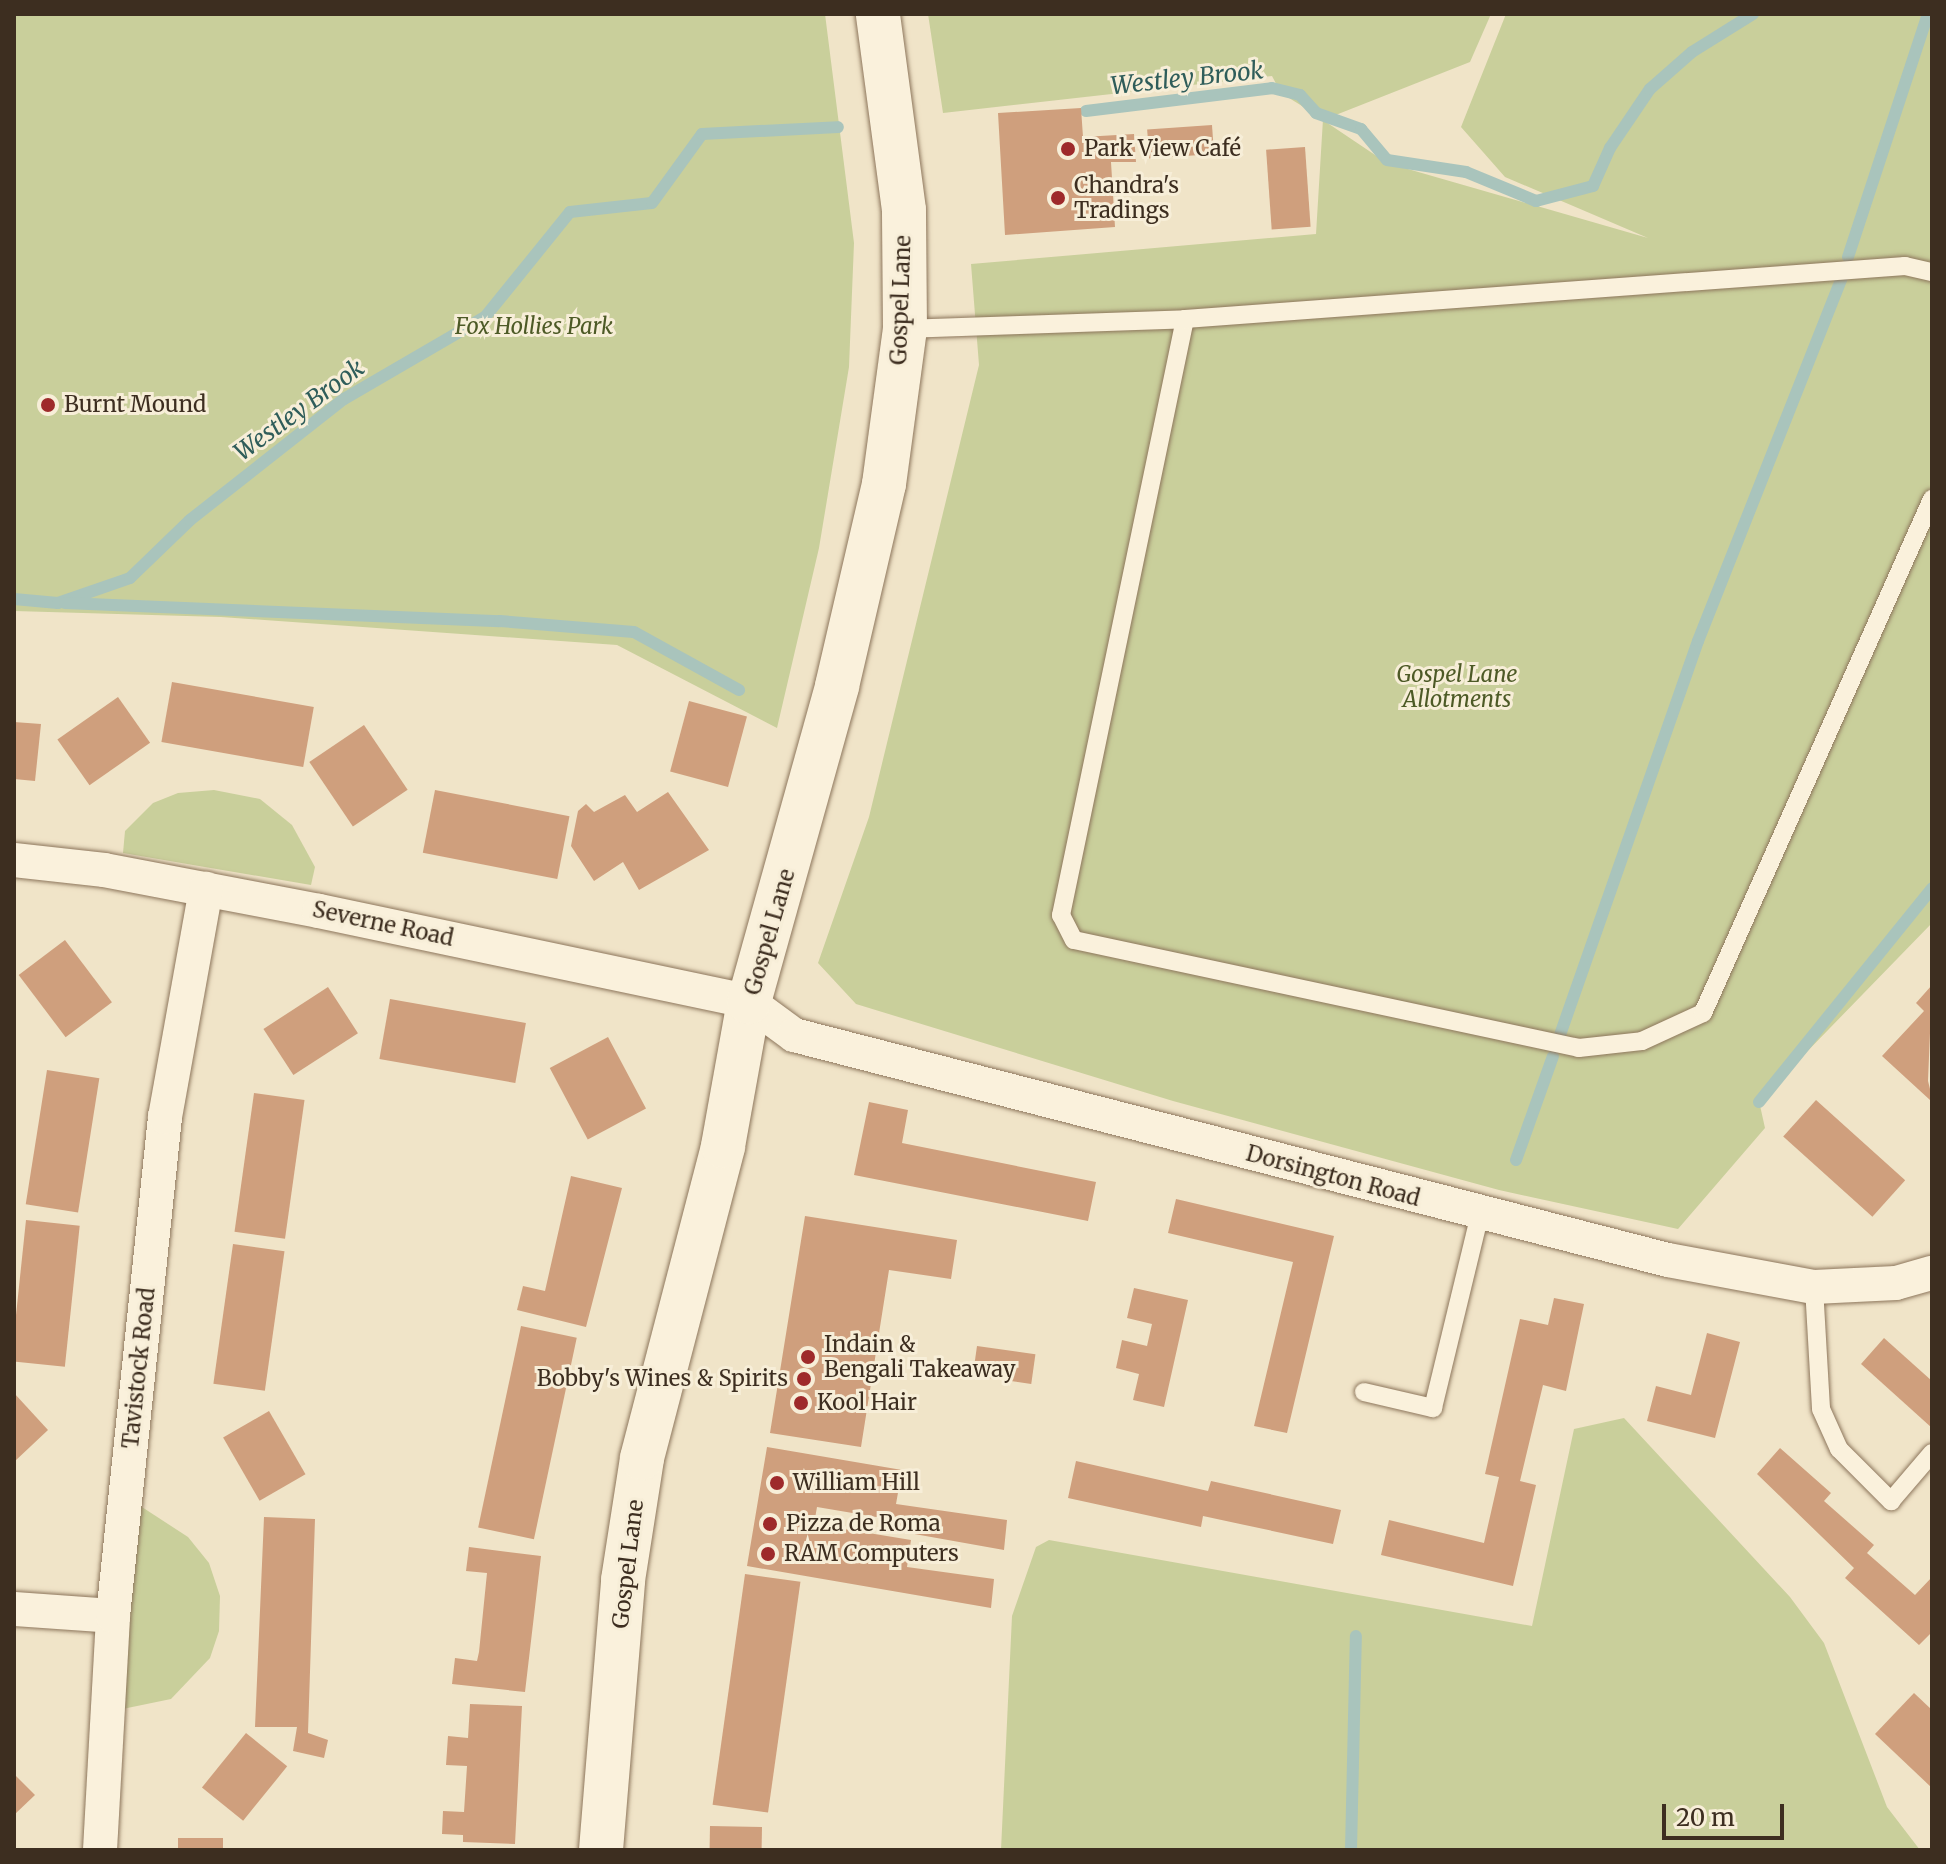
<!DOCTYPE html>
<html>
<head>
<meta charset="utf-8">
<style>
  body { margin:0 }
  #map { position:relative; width:1946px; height:1864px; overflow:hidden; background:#f0e4c8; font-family:Merriweather,serif }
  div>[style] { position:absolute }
  .green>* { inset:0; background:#c9cf9b }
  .stream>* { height:12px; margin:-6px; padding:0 6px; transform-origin:6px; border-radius:6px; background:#a9c4bc }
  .building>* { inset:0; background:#cf9f7d; transform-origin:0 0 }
  .roads { filter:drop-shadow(0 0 2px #8d765c) drop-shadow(0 0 2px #8d765c) }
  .lane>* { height:18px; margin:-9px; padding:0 9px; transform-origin:9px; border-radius:9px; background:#faf1dc }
  .street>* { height:34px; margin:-17px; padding:0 17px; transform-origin:17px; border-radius:17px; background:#faf1dc }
  .secondary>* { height:44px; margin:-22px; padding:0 22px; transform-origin:22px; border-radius:22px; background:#faf1dc }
  .dots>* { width:22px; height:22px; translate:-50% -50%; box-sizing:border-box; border:4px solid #f7eed8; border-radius:50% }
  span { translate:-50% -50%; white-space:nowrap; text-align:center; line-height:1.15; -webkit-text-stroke:6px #f7eed8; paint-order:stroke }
  .poi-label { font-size:22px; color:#3d2e20 }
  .left { translate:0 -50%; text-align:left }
  .right { translate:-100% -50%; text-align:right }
  .street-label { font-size:22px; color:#3d2e20 }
  .park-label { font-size:22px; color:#4d5a26; font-style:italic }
  .water-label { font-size:24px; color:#2f5d5a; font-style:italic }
  .frame { position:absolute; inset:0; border:16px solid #3d2e20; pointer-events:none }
  .scale { position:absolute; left:1662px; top:1804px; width:122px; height:36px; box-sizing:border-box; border:4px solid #3d2e20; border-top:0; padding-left:10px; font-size:24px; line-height:28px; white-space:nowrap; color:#3d2e20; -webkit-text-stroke:6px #f7eed8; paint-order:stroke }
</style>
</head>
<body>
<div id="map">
  <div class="green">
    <div style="clip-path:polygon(14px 14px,825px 14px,854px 243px,849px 367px,819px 548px,777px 728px,617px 645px,221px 617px,14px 611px)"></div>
    <div style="clip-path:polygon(928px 14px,1491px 14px,1470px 62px,1323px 120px,1387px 163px,1648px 238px,1505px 177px,1461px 127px,1506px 14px,1932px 14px,1932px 923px,1759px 1101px,1765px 1128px,1678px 1229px,1499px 1190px,1173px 1101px,856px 1004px,818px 963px,869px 817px,979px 365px,971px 264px,1316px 234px,1323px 119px,1281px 93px,1272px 76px,943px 113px)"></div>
    <div style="clip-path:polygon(214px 790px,260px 799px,292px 825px,315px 867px,311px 885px,123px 853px,125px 831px,153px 803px,178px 793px)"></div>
    <div style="clip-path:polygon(1624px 1418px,1790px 1597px,1824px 1643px,1887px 1807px,1920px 1850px,1001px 1850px,1012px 1616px,1036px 1547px,1049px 1540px,1532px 1626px,1574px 1429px)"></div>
    <div style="clip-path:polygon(125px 1496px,188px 1537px,209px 1563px,220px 1596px,219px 1631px,210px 1658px,171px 1699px,108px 1712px)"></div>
  </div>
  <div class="stream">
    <div style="left:1086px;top:111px;width:187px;rotate:-7deg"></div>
    <div style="left:1272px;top:88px;width:29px;rotate:14deg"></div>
    <div style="left:1300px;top:95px;width:24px;rotate:48deg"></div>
    <div style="left:1316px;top:113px;width:48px;rotate:19.6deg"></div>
    <div style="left:1361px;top:129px;width:40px;rotate:50deg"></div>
    <div style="left:1387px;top:160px;width:80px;rotate:8.6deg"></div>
    <div style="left:1466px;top:172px;width:76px;rotate:22.5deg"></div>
    <div style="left:1536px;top:201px;width:59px;rotate:-14.7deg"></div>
    <div style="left:1593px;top:186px;width:42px;rotate:-65.9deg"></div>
    <div style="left:1610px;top:148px;width:71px;rotate:-55.9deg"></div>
    <div style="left:1650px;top:89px;width:56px;rotate:-41.4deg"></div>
    <div style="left:1692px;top:52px;width:72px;rotate:-31.9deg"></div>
    <div style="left:1848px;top:257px;width:256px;rotate:-71.8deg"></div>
    <div style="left:14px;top:599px;width:44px;rotate:5.2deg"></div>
    <div style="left:58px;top:603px;width:76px;rotate:-19.1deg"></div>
    <div style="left:130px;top:578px;width:83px;rotate:-44deg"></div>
    <div style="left:190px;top:520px;width:196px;rotate:-38.2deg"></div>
    <div style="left:344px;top:399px;width:163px;rotate:-30.2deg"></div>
    <div style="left:485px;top:317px;width:135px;rotate:-51deg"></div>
    <div style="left:570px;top:212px;width:82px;rotate:-6.3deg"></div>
    <div style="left:652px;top:203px;width:85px;rotate:-54.1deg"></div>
    <div style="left:702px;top:134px;width:136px;rotate:-2.9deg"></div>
    <div style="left:65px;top:603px;width:435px;rotate:2.4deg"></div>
    <div style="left:500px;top:621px;width:134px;rotate:4.7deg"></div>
    <div style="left:634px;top:632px;width:120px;rotate:28.9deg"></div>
    <div style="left:1560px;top:1035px;width:417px;rotate:-70.7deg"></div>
    <div style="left:1698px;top:641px;width:394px;rotate:-68.4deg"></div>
    <div style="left:1759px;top:1102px;width:275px;rotate:-51deg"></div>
    <div style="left:1516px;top:1160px;width:110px;rotate:-70.4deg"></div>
    <div style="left:1351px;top:1850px;width:214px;rotate:-88.7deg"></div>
  </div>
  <div class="building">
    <div style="clip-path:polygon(1081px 108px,1083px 137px,1134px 134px,1136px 162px,1111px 162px,1115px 227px,1005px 235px,998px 113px)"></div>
    <div style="left:1212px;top:125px;width:29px;height:65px;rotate:86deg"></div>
    <div style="left:1305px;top:147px;width:80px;height:39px;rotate:86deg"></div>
    <div style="left:172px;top:682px;width:144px;height:61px;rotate:10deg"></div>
    <div style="left:118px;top:697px;width:56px;height:74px;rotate:55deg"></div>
    <div style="left:689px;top:701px;width:60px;height:73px;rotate:15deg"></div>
    <div style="clip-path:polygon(14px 722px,41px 724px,35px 781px,14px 779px)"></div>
    <div style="left:364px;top:725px;width:78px;height:66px;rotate:56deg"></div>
    <div style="left:435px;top:790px;width:137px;height:64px;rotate:11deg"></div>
    <div style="clip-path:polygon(668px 792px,709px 850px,639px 890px,623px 862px,594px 881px,571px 846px,578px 811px,586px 804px,594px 812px,625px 795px,637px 812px)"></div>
    <div style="left:65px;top:940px;width:78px;height:58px;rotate:53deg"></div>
    <div style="clip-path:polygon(1932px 985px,1928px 1081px,1932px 1097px,1930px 1100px,1882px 1056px,1924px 1011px,1916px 1003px)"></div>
    <div style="left:328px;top:987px;width:55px;height:77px;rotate:57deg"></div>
    <div style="left:390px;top:999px;width:138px;height:61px;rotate:10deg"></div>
    <div style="left:608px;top:1037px;width:81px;height:66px;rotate:62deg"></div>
    <div style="left:47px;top:1070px;width:53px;height:136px;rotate:9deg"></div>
    <div style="left:254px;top:1093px;width:51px;height:140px;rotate:8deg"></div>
    <div style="left:1816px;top:1100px;width:120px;height:49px;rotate:42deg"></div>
    <div style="clip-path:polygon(869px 1102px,908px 1110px,902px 1143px,1096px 1182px,1088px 1221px,854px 1175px)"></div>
    <div style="clip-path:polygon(571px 1176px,622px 1188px,586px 1327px,517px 1310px,523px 1286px,545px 1291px)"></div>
    <div style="clip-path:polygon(1176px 1199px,1334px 1236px,1287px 1433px,1254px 1426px,1293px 1262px,1168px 1233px)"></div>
    <div style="clip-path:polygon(805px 1216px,957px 1240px,951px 1279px,889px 1270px,861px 1447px,770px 1433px)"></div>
    <div style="left:26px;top:1220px;width:54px;height:142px;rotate:6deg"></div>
    <div style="left:233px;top:1244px;width:52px;height:141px;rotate:8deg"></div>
    <div style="clip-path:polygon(1134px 1288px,1188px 1300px,1164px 1407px,1133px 1400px,1139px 1374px,1116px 1368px,1122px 1340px,1147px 1346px,1152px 1324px,1127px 1318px)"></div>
    <div style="clip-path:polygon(1554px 1298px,1584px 1304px,1566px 1391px,1543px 1385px,1520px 1481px,1536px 1485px,1513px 1586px,1381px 1555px,1389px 1520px,1484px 1543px,1499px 1477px,1485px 1474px,1520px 1319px,1548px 1325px)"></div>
    <div style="left:521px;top:1326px;width:57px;height:206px;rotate:12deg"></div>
    <div style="clip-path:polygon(1707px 1333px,1740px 1342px,1715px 1438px,1647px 1421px,1656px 1386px,1691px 1395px)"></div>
    <div style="clip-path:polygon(1884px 1338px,1932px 1381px,1932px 1428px,1861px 1364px)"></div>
    <div style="left:977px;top:1346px;width:59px;height:30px;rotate:8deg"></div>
    <div style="clip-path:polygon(14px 1393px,48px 1430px,14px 1462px)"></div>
    <div style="left:269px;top:1411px;width:73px;height:53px;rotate:60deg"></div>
    <div style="clip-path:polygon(767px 1447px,902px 1470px,896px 1504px,1007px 1520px,1004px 1550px,892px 1530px,894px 1520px,817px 1507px,814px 1524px,911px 1540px,907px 1567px,994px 1579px,991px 1608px,747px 1566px)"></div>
    <div style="clip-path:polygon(1780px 1448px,1831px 1493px,1824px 1501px,1874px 1545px,1867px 1553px,1915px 1595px,1932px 1577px,1932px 1632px,1919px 1645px,1845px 1578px,1854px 1568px,1757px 1474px)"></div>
    <div style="clip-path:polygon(1076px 1461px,1208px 1491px,1211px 1481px,1341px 1510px,1333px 1544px,1203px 1516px,1201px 1527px,1068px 1498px)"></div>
    <div style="clip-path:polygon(264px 1517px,315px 1519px,308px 1733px,328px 1740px,324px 1758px,293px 1751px,297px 1727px,255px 1727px)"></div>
    <div style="clip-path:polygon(469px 1547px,541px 1556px,525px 1692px,452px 1684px,455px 1658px,477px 1661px,479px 1652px,487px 1573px,466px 1571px)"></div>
    <div style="left:745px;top:1574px;width:56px;height:233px;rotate:8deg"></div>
    <div style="clip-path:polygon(1914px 1693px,1932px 1710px,1932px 1788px,1875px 1734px)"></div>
    <div style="clip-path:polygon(470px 1704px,522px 1706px,515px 1844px,463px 1842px,463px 1835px,442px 1834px,443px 1811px,464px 1812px,467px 1766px,446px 1765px,448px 1736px,468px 1738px)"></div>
    <div style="left:246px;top:1733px;width:53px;height:70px;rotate:39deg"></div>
    <div style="clip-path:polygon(14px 1774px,35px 1795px,14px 1815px)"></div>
    <div style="left:710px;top:1826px;width:52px;height:24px;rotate:1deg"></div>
    <div style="left:178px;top:1838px;width:45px;height:12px"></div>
  </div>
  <div class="roads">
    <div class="lane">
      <div style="left:1185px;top:319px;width:609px;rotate:101.75deg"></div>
      <div style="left:1061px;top:915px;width:28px;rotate:63deg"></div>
      <div style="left:1074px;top:940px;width:516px;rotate:12.07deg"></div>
      <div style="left:1579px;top:1048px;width:63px;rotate:-6.3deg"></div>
      <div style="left:1642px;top:1041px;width:67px;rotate:-24.7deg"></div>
      <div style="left:1703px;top:1013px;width:563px;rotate:-65.99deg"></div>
      <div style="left:905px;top:329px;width:280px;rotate:-2deg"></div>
      <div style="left:1185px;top:319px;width:722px;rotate:-4.21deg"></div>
      <div style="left:1905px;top:266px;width:28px;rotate:13deg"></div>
      <div style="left:1814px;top:1287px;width:122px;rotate:86.7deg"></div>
      <div style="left:1821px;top:1409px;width:44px;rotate:65.8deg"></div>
      <div style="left:1839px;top:1449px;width:74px;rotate:45deg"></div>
      <div style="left:1891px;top:1501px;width:63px;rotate:-49.5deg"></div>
      <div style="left:1364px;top:1392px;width:71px;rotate:13.1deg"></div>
      <div style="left:1433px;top:1408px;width:200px;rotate:-76.4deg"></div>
    </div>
    <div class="street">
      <div style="left:14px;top:860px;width:91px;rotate:6.3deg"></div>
      <div style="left:104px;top:870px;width:219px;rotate:10.8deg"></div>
      <div style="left:319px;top:911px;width:440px;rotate:11.9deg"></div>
      <div style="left:749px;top:1002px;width:56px;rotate:36.3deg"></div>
      <div style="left:794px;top:1035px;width:902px;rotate:14.44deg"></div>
      <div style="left:1668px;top:1260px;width:148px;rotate:10.5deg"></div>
      <div style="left:1814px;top:1287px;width:82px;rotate:-2.8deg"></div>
      <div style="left:1896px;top:1283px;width:37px;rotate:-16deg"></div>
      <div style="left:14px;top:1609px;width:99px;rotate:4deg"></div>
      <div style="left:100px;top:1850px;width:234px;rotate:-86.8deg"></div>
      <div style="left:113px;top:1616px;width:502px;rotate:-84.05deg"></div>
      <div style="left:165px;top:1117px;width:232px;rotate:-79.8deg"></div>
    </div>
    <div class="secondary">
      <div style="left:601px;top:1850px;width:271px;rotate:-85.3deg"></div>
      <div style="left:623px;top:1580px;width:123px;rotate:-81.1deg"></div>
      <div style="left:642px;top:1458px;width:322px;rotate:-75.4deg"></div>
      <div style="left:723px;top:1146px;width:146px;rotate:-79.8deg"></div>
      <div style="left:749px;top:1002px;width:328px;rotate:-74.4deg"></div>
      <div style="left:837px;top:686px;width:207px;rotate:-76.9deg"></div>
      <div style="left:884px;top:484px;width:156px;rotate:-82.3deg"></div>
      <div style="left:905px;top:329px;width:119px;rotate:-90.5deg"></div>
      <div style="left:904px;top:210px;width:198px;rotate:-97.6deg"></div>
    </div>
  </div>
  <div class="dots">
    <div style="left:1068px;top:149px;background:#9e2a2b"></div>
    <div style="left:1058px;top:198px;background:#9e2a2b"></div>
    <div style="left:48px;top:405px;background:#9e2a2b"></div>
    <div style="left:808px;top:1357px;background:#9e2a2b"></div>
    <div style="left:804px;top:1379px;background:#9e2a2b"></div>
    <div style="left:801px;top:1403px;background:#9e2a2b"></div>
    <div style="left:777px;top:1483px;background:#9e2a2b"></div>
    <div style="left:770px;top:1524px;background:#9e2a2b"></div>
    <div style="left:768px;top:1554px;background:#9e2a2b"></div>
  </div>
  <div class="poi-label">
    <span class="left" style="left:1084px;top:149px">Park View Café</span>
    <span class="left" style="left:1074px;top:198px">Chandra's<br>Tradings</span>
    <span class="left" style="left:64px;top:405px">Burnt Mound</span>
    <span class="left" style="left:824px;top:1357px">Indain &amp;<br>Bengali Takeaway</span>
    <span class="right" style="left:788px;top:1379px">Bobby's Wines &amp; Spirits</span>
    <span class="left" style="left:817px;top:1403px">Kool Hair</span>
    <span class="left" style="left:793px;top:1483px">William Hill</span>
    <span class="left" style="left:786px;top:1524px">Pizza de Roma</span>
    <span class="left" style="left:784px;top:1554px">RAM Computers</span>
  </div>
  <div class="street-label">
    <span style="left:901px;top:300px;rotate:-88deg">Gospel Lane</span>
    <span style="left:383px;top:924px;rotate:12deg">Severne Road</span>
    <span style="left:770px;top:932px;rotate:-74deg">Gospel Lane</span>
    <span style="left:1333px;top:1176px;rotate:15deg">Dorsington Road</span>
    <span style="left:139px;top:1368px;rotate:-84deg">Tavistock Road</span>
    <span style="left:628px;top:1564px;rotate:-83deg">Gospel Lane</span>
  </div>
  <div class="park-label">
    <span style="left:534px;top:327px">Fox Hollies Park</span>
    <span style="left:1457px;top:687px">Gospel Lane<br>Allotments</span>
  </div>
  <div class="water-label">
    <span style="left:1187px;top:78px;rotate:-6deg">Westley Brook</span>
    <span style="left:299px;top:410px;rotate:-36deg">Westley Brook</span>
  </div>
  <div class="frame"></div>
  <div class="scale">20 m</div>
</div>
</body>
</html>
